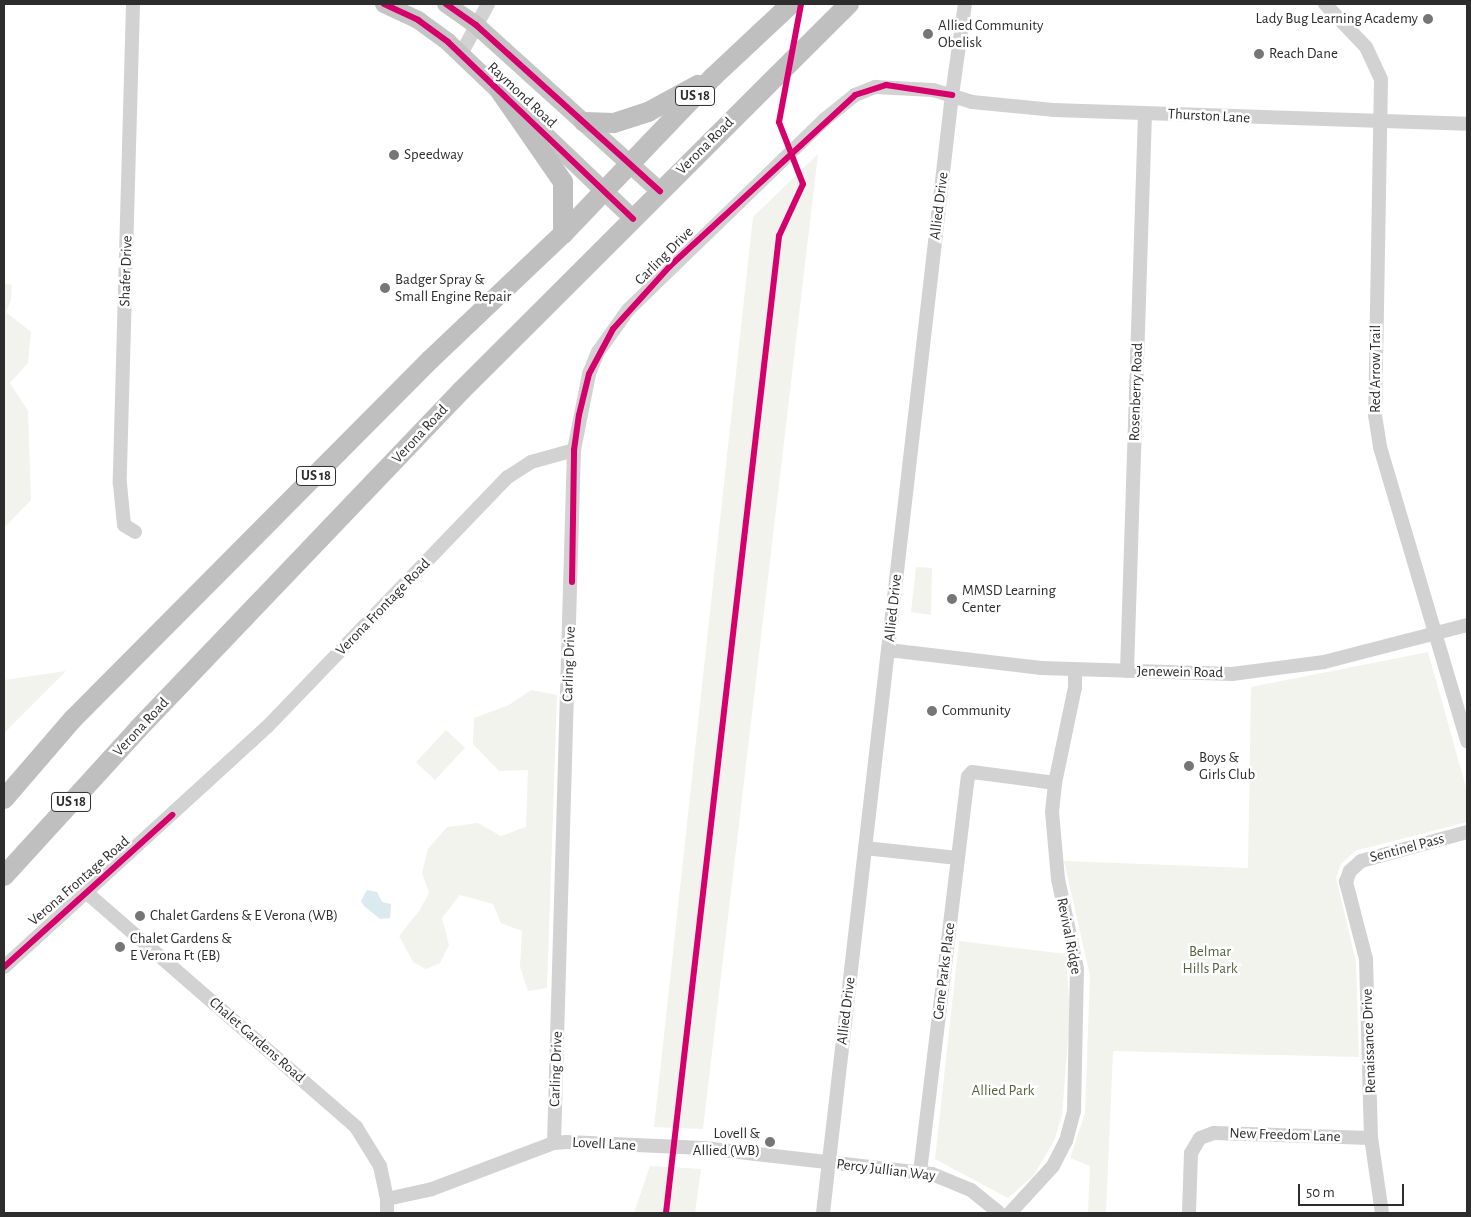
<!DOCTYPE html>
<html>
<head>
<meta charset="utf-8">
<style>
  body { margin:0 }
  #map { position:relative; width:1471px; height:1217px; overflow:hidden; background:#fff; font-family:"Alegreya Sans",sans-serif }
  div>[style] { position:absolute }
  .green>* { inset:0; background:#f1f3ec; transform-origin:0 0 }
  .water>* { inset:0; background:#dbeaee }
  .minor>* { height:14px; margin:-7px; padding:0 7px; transform-origin:7px; border-radius:7px; background:#d2d2d2 }
  .major>* { height:18px; margin:-9px; padding:0 9px; transform-origin:9px; border-radius:9px; background:#c5c5c5 }
  .highway>* { height:20px; margin:-10px; padding:0 10px; transform-origin:10px; border-radius:10px; background:#bfbfbf }
  .cycleway>* { height:6px; margin:-3px; padding:0 3px; transform-origin:3px; border-radius:3px; background:#d6006c }
  .dots>* { width:14px; height:14px; translate:-50% -50%; box-sizing:border-box; border:2px solid #fff; border-radius:50% }
  span { translate:-50% -50%; white-space:nowrap; text-align:center; line-height:1.15; -webkit-text-stroke:5px #fff; paint-order:stroke }
  .shield-label span { padding:1px 4px; background:#fff; border:1px solid; border-radius:4px; -webkit-text-stroke-width:0 }
  .shield-label { font-size:14px; color:#2d2d2d; font-weight:700 }
  .poi-label { font-size:15px; color:#2d2d2d }
  .right { translate:-100% -50%; text-align:right }
  .left { translate:0 -50%; text-align:left }
  .street-label { font-size:15px; color:#2d2d2d }
  .park-label { font-size:15px; color:#576440 }
  .frame { position:absolute; inset:0; border:5px solid #2d2d2d; pointer-events:none }
  .scale { position:absolute; left:1298px; top:1184px; width:106px; height:22px; box-sizing:border-box; border:2px solid #2d2d2d; border-top:0; padding-left:6px; font-size:15px; line-height:18px; white-space:nowrap; color:#2d2d2d; -webkit-text-stroke:4px #fff; paint-order:stroke }
</style>
</head>
<body>
<div id="map">
  <div class="green">
    <div style="clip-path:polygon(818px 154px,703px 1129px,654px 1127px,753px 217px)"></div>
    <div style="clip-path:polygon(4px 283px,12px 285px,11px 300px,6px 312px,31px 332px,28px 363px,10px 383px,28px 411px,31px 500px,4px 528px)"></div>
    <div style="clip-path:polygon(916px 567px,932px 568px,931px 615px,911px 612px)"></div>
    <div style="clip-path:polygon(1428px 652px,1467px 791px,1467px 822px,1355px 851px,1341px 864px,1336px 877px,1356px 962px,1359px 1057px,1113px 1051px,1106px 1213px,1088px 1213px,1090px 1166px,1070px 1158px,1085px 1113px,1090px 976px,1064px 861px,1248px 868px,1251px 687px)"></div>
    <div style="clip-path:polygon(66px 671px,11px 726px,4px 734px,4px 680px)"></div>
    <div style="clip-path:polygon(531px 690px,557px 695px,547px 988px,528px 991px,520px 967px,522px 931px,501px 923px,493px 904px,460px 895px,442px 918px,449px 945px,440px 963px,426px 969px,413px 962px,399px 936px,419px 911px,429px 893px,422px 873px,428px 849px,447px 827px,478px 823px,501px 836px,526px 827px,528px 770px,499px 771px,473px 744px,474px 718px,509px 705px)"></div>
    <div style="left:446px;top:730px;width:26px;height:44px;rotate:43deg"></div>
    <div style="clip-path:polygon(959px 941px,1066px 954px,1070px 1017px,1062px 1115px,1055px 1139px,1034px 1175px,1008px 1198px,935px 1159px)"></div>
    <div style="clip-path:polygon(650px 1166px,701px 1169px,695px 1213px,634px 1213px)"></div>
  </div>
  <div class="water">
    <div style="clip-path:polygon(367px 890px,377px 892px,382px 902px,391px 904px,390px 918px,380px 919px,364px 906px,361px 901px)"></div>
  </div>
  <div class="minor">
    <div style="left:133px;top:4px;width:480px;rotate:91.6deg"></div>
    <div style="left:120px;top:484px;width:41px;rotate:84.4deg"></div>
    <div style="left:124px;top:525px;width:13px;rotate:32deg"></div>
    <div style="left:1325px;top:4px;width:59px;rotate:46.4deg"></div>
    <div style="left:1366px;top:47px;width:35px;rotate:65deg"></div>
    <div style="left:1381px;top:79px;width:336px;rotate:91deg"></div>
    <div style="left:1375px;top:415px;width:32px;rotate:81deg"></div>
    <div style="left:1380px;top:447px;width:307px;rotate:73.5deg"></div>
    <div style="left:461px;top:54px;width:57px;rotate:-61.6deg"></div>
    <div style="left:888px;top:650px;width:154px;rotate:6.7deg"></div>
    <div style="left:1041px;top:668px;width:191px;rotate:1.8deg"></div>
    <div style="left:1232px;top:674px;width:93px;rotate:-7.4deg"></div>
    <div style="left:1324px;top:662px;width:148px;rotate:-14.5deg"></div>
    <div style="left:1127px;top:671px;width:558px;rotate:-88.15deg"></div>
    <div style="left:865px;top:848px;width:93px;rotate:6.2deg"></div>
    <div style="left:87px;top:893px;width:357px;rotate:41deg"></div>
    <div style="left:356px;top:1127px;width:46px;rotate:58.4deg"></div>
    <div style="left:380px;top:1166px;width:34px;rotate:78deg"></div>
    <div style="left:387px;top:1199px;width:14px;rotate:90deg"></div>
    <div style="left:4px;top:967px;width:356px;rotate:-42.4deg"></div>
    <div style="left:267px;top:727px;width:347px;rotate:-46.1deg"></div>
    <div style="left:508px;top:477px;width:27px;rotate:-33deg"></div>
    <div style="left:531px;top:462px;width:45px;rotate:-15.6deg"></div>
    <div style="left:554px;top:1143px;width:693px;rotate:-88.35deg"></div>
    <div style="left:574px;top:450px;width:77px;rotate:-78.8deg"></div>
    <div style="left:589px;top:374px;width:24px;rotate:-68deg"></div>
    <div style="left:598px;top:352px;width:52px;rotate:-54.5deg"></div>
    <div style="left:628px;top:310px;width:273px;rotate:-44.1deg"></div>
    <div style="left:824px;top:120px;width:40px;rotate:-39deg"></div>
    <div style="left:855px;top:95px;width:22px;rotate:-22deg"></div>
    <div style="left:875px;top:87px;width:58px;rotate:3deg"></div>
    <div style="left:933px;top:90px;width:41px;rotate:17.1deg"></div>
    <div style="left:972px;top:102px;width:81px;rotate:5.6deg"></div>
    <div style="left:1053px;top:110px;width:414px;rotate:1.9deg"></div>
    <div style="left:920px;top:1172px;width:398px;rotate:-83.1deg"></div>
    <div style="left:968px;top:777px;width:6px;rotate:-51deg"></div>
    <div style="left:972px;top:772px;width:84px;rotate:7.5deg"></div>
    <div style="left:387px;top:1199px;width:46px;rotate:-12.5deg"></div>
    <div style="left:432px;top:1189px;width:130px;rotate:-20.7deg"></div>
    <div style="left:554px;top:1143px;width:13px;rotate:-4deg"></div>
    <div style="left:567px;top:1142px;width:137px;rotate:2.5deg"></div>
    <div style="left:704px;top:1148px;width:229px;rotate:6.5deg"></div>
    <div style="left:932px;top:1174px;width:42px;rotate:22.3deg"></div>
    <div style="left:971px;top:1190px;width:36px;rotate:39deg"></div>
    <div style="left:823px;top:1213px;width:1125px;rotate:-83.42deg"></div>
    <div style="left:952px;top:95px;width:92px;rotate:-81.9deg"></div>
    <div style="left:1010px;top:1213px;width:64px;rotate:-47.5deg"></div>
    <div style="left:1053px;top:1166px;width:28px;rotate:-63deg"></div>
    <div style="left:1066px;top:1141px;width:31px;rotate:-75deg"></div>
    <div style="left:1074px;top:1111px;width:142px;rotate:-88.8deg"></div>
    <div style="left:1077px;top:969px;width:92px;rotate:-101.9deg"></div>
    <div style="left:1058px;top:879px;width:67px;rotate:-95.1deg"></div>
    <div style="left:1052px;top:812px;width:29px;rotate:-84deg"></div>
    <div style="left:1055px;top:783px;width:98px;rotate:-78.2deg"></div>
    <div style="left:1075px;top:687px;width:17px;rotate:-90deg"></div>
    <div style="left:1189px;top:1213px;width:60px;rotate:-88.1deg"></div>
    <div style="left:1191px;top:1153px;width:17px;rotate:-59deg"></div>
    <div style="left:1200px;top:1138px;width:15px;rotate:-20deg"></div>
    <div style="left:1214px;top:1133px;width:157px;rotate:1.8deg"></div>
    <div style="left:1382px;top:1213px;width:76px;rotate:-98.3deg"></div>
    <div style="left:1371px;top:1138px;width:179px;rotate:-91.6deg"></div>
    <div style="left:1366px;top:959px;width:80px;rotate:-104.6deg"></div>
    <div style="left:1346px;top:882px;width:12px;rotate:-70deg"></div>
    <div style="left:1350px;top:871px;width:15px;rotate:-42deg"></div>
    <div style="left:1361px;top:861px;width:110px;rotate:-15.3deg"></div>
  </div>
  <div class="major">
    <div style="left:384px;top:4px;width:38px;rotate:25deg"></div>
    <div style="left:418px;top:20px;width:37px;rotate:36deg"></div>
    <div style="left:448px;top:42px;width:256px;rotate:43.7deg"></div>
    <div style="left:446px;top:4px;width:37px;rotate:35deg"></div>
    <div style="left:476px;top:25px;width:248px;rotate:42.1deg"></div>
  </div>
  <div class="highway">
    <div style="left:500px;top:91px;width:111px;rotate:55.3deg"></div>
    <div style="left:563px;top:182px;width:52px;rotate:90deg"></div>
    <div style="left:584px;top:122px;width:30px;rotate:2deg"></div>
    <div style="left:614px;top:123px;width:36px;rotate:-18deg"></div>
    <div style="left:648px;top:112px;width:57px;rotate:-28.4deg"></div>
    <div style="left:4px;top:799px;width:104px;rotate:-49.3deg"></div>
    <div style="left:72px;top:720px;width:508px;rotate:-45.16deg"></div>
    <div style="left:430px;top:360px;width:183px;rotate:-43.5deg"></div>
    <div style="left:563px;top:234px;width:217px;rotate:-46.3deg"></div>
    <div style="left:713px;top:77px;width:107px;rotate:-43.1deg"></div>
    <div style="left:4px;top:876px;width:199px;rotate:-47.6deg"></div>
    <div style="left:138px;top:729px;width:468px;rotate:-46.3deg"></div>
    <div style="left:461px;top:391px;width:548px;rotate:-44.93deg"></div>
  </div>
  <div class="cycleway">
    <div style="left:384px;top:4px;width:38px;rotate:25deg"></div>
    <div style="left:418px;top:20px;width:37px;rotate:36deg"></div>
    <div style="left:448px;top:42px;width:256px;rotate:43.7deg"></div>
    <div style="left:446px;top:4px;width:37px;rotate:35deg"></div>
    <div style="left:476px;top:25px;width:248px;rotate:42.1deg"></div>
    <div style="left:572px;top:582px;width:132px;rotate:-89.1deg"></div>
    <div style="left:574px;top:450px;width:35px;rotate:-82deg"></div>
    <div style="left:579px;top:415px;width:42px;rotate:-76.3deg"></div>
    <div style="left:589px;top:374px;width:51px;rotate:-61.9deg"></div>
    <div style="left:613px;top:329px;width:85px;rotate:-47.9deg"></div>
    <div style="left:670px;top:266px;width:252px;rotate:-42.7deg"></div>
    <div style="left:855px;top:95px;width:33px;rotate:-18deg"></div>
    <div style="left:886px;top:85px;width:67px;rotate:8.6deg"></div>
    <div style="left:4px;top:967px;width:227px;rotate:-42.1deg"></div>
    <div style="left:666px;top:1213px;width:984px;rotate:-83.4deg"></div>
    <div style="left:779px;top:236px;width:57px;rotate:-65.2deg"></div>
    <div style="left:803px;top:184px;width:66px;rotate:-111.2deg"></div>
    <div style="left:779px;top:122px;width:120px;rotate:-79.4deg"></div>
  </div>
  <div class="dots">
    <div style="left:1428px;top:19px;background:#767676"></div>
    <div style="left:928px;top:34px;background:#767676"></div>
    <div style="left:1259px;top:54px;background:#767676"></div>
    <div style="left:394px;top:155px;background:#767676"></div>
    <div style="left:385px;top:288px;background:#767676"></div>
    <div style="left:952px;top:599px;background:#767676"></div>
    <div style="left:932px;top:711px;background:#767676"></div>
    <div style="left:1189px;top:766px;background:#767676"></div>
    <div style="left:140px;top:916px;background:#767676"></div>
    <div style="left:120px;top:947px;background:#767676"></div>
    <div style="left:770px;top:1142px;background:#767676"></div>
  </div>
  <div class="shield-label">
    <span style="left:695px;top:96px">US 18</span>
    <span style="left:316px;top:476px">US 18</span>
    <span style="left:71px;top:802px">US 18</span>
  </div>
  <div class="poi-label">
    <span class="right" style="left:1418px;top:19px">Lady Bug Learning Academy</span>
    <span class="left" style="left:938px;top:34px">Allied Community<br>Obelisk</span>
    <span class="left" style="left:1269px;top:54px">Reach Dane</span>
    <span class="left" style="left:404px;top:155px">Speedway</span>
    <span class="left" style="left:395px;top:288px">Badger Spray &amp;<br>Small Engine Repair</span>
    <span class="left" style="left:962px;top:599px">MMSD Learning<br>Center</span>
    <span class="left" style="left:942px;top:711px">Community</span>
    <span class="left" style="left:1199px;top:766px">Boys &amp;<br>Girls Club</span>
    <span class="left" style="left:150px;top:916px">Chalet Gardens &amp; E Verona (WB)</span>
    <span class="left" style="left:130px;top:947px">Chalet Gardens &amp;<br>E Verona Ft (EB)</span>
    <span class="right" style="left:760px;top:1142px">Lovell &amp;<br>Allied (WB)</span>
  </div>
  <div class="street-label">
    <span style="left:522px;top:95px;rotate:43deg">Raymond Road</span>
    <span style="left:1209px;top:116px;rotate:3deg">Thurston Lane</span>
    <span style="left:705px;top:146px;rotate:-45deg">Verona Road</span>
    <span style="left:939px;top:206px;rotate:-83deg">Allied Drive</span>
    <span style="left:664px;top:256px;rotate:-45deg">Carling Drive</span>
    <span style="left:126px;top:271px;rotate:-88deg">Shafer Drive</span>
    <span style="left:1376px;top:369px;rotate:-90deg">Red Arrow Trail</span>
    <span style="left:1136px;top:392px;rotate:-88deg">Rosenberry Road</span>
    <span style="left:420px;top:434px;rotate:-47deg">Verona Road</span>
    <span style="left:383px;top:607px;rotate:-46deg">Verona Frontage Road</span>
    <span style="left:893px;top:608px;rotate:-84deg">Allied Drive</span>
    <span style="left:569px;top:664px;rotate:-88deg">Carling Drive</span>
    <span style="left:1180px;top:672px;rotate:1deg">Jenewein Road</span>
    <span style="left:141px;top:727px;rotate:-47deg">Verona Road</span>
    <span style="left:1407px;top:848px;rotate:-15deg">Sentinel Pass</span>
    <span style="left:79px;top:881px;rotate:-41deg">Verona Frontage Road</span>
    <span style="left:1069px;top:936px;rotate:79deg">Revival Ridge</span>
    <span style="left:944px;top:971px;rotate:-83deg">Gene Parks Place</span>
    <span style="left:846px;top:1011px;rotate:-83deg">Allied Drive</span>
    <span style="left:257px;top:1040px;rotate:41deg">Chalet Gardens Road</span>
    <span style="left:1369px;top:1041px;rotate:-92deg">Renaissance Drive</span>
    <span style="left:556px;top:1069px;rotate:-88deg">Carling Drive</span>
    <span style="left:1285px;top:1135px;rotate:2deg">New Freedom Lane</span>
    <span style="left:604px;top:1144px;rotate:3deg">Lovell Lane</span>
    <span style="left:886px;top:1170px;rotate:7deg">Percy Jullian Way</span>
  </div>
  <div class="park-label">
    <span style="left:1210px;top:960px">Belmar<br>Hills Park</span>
    <span style="left:1003px;top:1091px">Allied Park</span>
  </div>
  <div class="frame"></div>
  <div class="scale">50 m</div>
</div>
</body>
</html>
